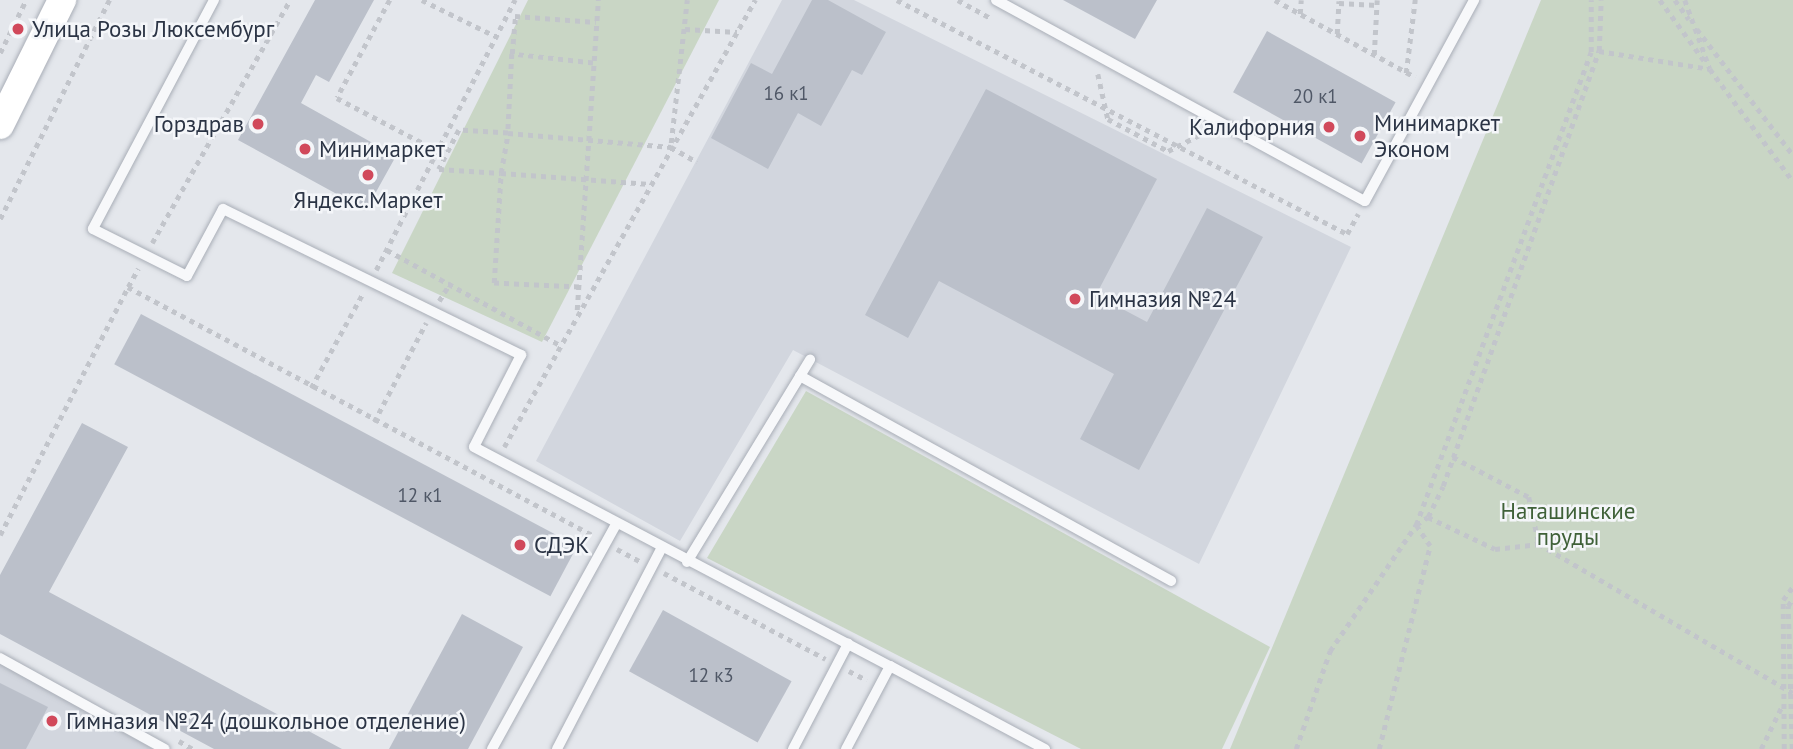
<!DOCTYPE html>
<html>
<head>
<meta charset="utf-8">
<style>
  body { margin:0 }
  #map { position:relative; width:1793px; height:749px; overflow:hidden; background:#e4e7ec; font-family:"PT Sans",sans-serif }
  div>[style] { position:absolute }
  .built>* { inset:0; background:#d2d6de }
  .green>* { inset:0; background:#c9d6c5 }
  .building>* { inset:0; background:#bbc0ca; transform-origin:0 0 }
  .path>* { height:4.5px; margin-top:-2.25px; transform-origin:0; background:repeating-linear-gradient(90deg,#c2c5cb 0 5px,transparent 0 10px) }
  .roads { filter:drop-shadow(0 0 2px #a9aeb7) drop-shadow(0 0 2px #a9aeb7) }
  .lane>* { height:10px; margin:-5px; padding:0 5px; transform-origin:5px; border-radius:5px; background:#f7f8fa }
  .secondary>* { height:28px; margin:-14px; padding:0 14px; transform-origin:14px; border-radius:14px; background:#fff }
  .dots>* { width:19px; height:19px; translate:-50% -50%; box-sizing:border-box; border:4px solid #f4f6f9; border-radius:50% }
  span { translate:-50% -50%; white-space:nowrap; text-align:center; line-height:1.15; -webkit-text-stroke:5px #f4f6f9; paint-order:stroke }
  .number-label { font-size:19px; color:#4f5766 }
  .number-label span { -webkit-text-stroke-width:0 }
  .poi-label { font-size:23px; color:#2b3445 }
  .left { translate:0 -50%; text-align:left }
  .right { translate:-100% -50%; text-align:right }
  .park-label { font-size:23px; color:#3f6138 }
</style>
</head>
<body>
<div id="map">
  <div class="built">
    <div style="clip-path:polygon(782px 0,854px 0,1351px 247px,1199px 564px,793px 350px,680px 541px,536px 461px)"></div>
    <div style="clip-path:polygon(0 663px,22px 675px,153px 749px,0 749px)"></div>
  </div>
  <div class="green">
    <div style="clip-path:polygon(528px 0,719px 0,542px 342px,392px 273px)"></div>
    <div style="clip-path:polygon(1541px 0,1793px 0,1793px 749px,1230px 749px)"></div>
    <div style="clip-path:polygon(806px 391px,1270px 647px,1222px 749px,1081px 749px,707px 558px)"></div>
  </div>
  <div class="building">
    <div style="clip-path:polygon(315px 0,374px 0,329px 82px,316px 75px,301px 103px,396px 156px,366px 210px,238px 140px)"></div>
    <div style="clip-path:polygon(812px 0,828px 0,886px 32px,862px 75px,852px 70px,821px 126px,798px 113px,768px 169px,711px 138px,751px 63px,772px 74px)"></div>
    <div style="clip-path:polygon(1063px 0,1157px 0,1135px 39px)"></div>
    <div style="left:1267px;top:31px;width:147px;height:70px;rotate:29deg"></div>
    <div style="clip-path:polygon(986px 89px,1157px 179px,1096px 295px,1147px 322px,1207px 208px,1263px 237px,1139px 470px,1080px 439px,1114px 374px,939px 281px,908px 338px,865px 315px)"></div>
    <div style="left:141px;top:314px;width:494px;height:57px;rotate:28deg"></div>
    <div style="clip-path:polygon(82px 423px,128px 447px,49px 592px,342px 749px,214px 749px,0 634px,0 575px)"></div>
    <div style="left:663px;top:610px;width:147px;height:70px;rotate:29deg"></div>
    <div style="clip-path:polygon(462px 614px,523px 647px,468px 749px,389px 749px)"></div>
    <div style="clip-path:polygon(0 683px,48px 707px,26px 749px,0 749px)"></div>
  </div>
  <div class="path">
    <div style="left:390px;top:0;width:111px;rotate:118.4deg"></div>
    <div style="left:337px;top:98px;width:112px;rotate:27.7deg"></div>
    <div style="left:422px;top:0;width:81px;rotate:26.3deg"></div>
    <div style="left:897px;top:0;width:507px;rotate:27.47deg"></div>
    <div style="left:1347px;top:234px;width:23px;rotate:-61deg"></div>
    <div style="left:958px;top:0;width:38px;rotate:29deg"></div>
    <div style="left:1275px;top:0;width:160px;rotate:28.8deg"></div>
    <div style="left:1660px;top:0;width:78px;rotate:53.9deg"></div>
    <div style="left:1675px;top:0;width:24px;rotate:54deg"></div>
    <div style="left:1685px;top:0;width:73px;rotate:70.1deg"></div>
    <div style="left:1710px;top:69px;width:139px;rotate:53.5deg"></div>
    <div style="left:1339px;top:3px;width:38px;rotate:3deg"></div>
    <div style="left:1300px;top:14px;width:14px;rotate:-86deg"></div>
    <div style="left:685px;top:29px;width:52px;rotate:3.3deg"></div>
    <div style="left:1697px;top:29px;width:158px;rotate:52.7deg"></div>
    <div style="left:1337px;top:34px;width:33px;rotate:-87deg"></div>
    <div style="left:1599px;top:51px;width:51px;rotate:-87.8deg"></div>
    <div style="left:0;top:53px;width:59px;rotate:-63.9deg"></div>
    <div style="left:512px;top:54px;width:38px;rotate:-85deg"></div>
    <div style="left:515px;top:16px;width:81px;rotate:4.2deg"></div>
    <div style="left:1374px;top:55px;width:55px;rotate:-86.9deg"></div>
    <div style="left:593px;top:63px;width:81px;rotate:-173.7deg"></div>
    <div style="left:512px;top:54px;width:79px;rotate:92.9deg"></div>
    <div style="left:508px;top:133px;width:49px;rotate:-176.5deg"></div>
    <div style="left:459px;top:130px;width:44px;rotate:117.1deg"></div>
    <div style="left:439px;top:169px;width:62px;rotate:3.7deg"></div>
    <div style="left:501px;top:173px;width:41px;rotate:-80.1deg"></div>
    <div style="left:508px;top:133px;width:164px;rotate:4.9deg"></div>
    <div style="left:671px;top:147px;width:30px;rotate:30deg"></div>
    <div style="left:1406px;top:73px;width:74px;rotate:-83deg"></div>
    <div style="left:1098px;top:74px;width:46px;rotate:77.5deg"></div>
    <div style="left:1108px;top:119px;width:68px;rotate:28.1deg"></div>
    <div style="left:1168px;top:151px;width:44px;rotate:-27.1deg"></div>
    <div style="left:671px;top:143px;width:144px;rotate:-83.6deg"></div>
    <div style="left:0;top:219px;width:245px;rotate:-63.5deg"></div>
    <div style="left:152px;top:243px;width:279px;rotate:-60.4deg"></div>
    <div style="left:387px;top:250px;width:197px;rotate:28.8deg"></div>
    <div style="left:376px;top:270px;width:304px;rotate:-62.8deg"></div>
    <div style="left:128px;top:287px;width:21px;rotate:-61deg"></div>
    <div style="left:579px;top:287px;width:85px;rotate:-177.3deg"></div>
    <div style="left:494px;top:283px;width:110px;rotate:-86.4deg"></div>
    <div style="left:501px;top:173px;width:149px;rotate:4.2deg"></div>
    <div style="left:439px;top:301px;width:22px;rotate:-58deg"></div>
    <div style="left:577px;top:310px;width:311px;rotate:-86.1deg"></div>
    <div style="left:311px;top:388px;width:108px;rotate:-61.3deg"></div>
    <div style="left:374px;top:422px;width:112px;rotate:-62.3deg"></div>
    <div style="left:504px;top:447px;width:513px;rotate:-60.68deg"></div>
    <div style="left:1453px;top:457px;width:86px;rotate:27.8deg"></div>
    <div style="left:1529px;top:497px;width:48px;rotate:78deg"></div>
    <div style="left:1428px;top:517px;width:74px;rotate:25.5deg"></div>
    <div style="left:1495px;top:549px;width:44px;rotate:-6.5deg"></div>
    <div style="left:1539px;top:544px;width:294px;rotate:30.4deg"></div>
    <div style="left:0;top:535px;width:279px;rotate:-62.7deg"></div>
    <div style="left:128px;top:287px;width:528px;rotate:28.12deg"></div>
    <div style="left:617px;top:549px;width:26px;rotate:28deg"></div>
    <div style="left:664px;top:573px;width:183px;rotate:28deg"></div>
    <div style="left:849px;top:671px;width:20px;rotate:27deg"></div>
    <div style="left:179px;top:741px;width:16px;rotate:30deg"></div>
    <div style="left:1296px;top:749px;width:104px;rotate:-70.9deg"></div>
    <div style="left:1330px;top:651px;width:153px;rotate:-55.7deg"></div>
    <div style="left:1416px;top:525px;width:14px;rotate:-34deg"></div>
    <div style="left:1428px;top:517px;width:34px;rotate:-64deg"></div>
    <div style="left:1443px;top:486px;width:462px;rotate:-70.3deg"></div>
    <div style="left:1599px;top:51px;width:112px;rotate:9.2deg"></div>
    <div style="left:1379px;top:749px;width:209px;rotate:-75.9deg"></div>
    <div style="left:1430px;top:546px;width:25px;rotate:-124deg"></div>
    <div style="left:1416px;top:525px;width:504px;rotate:-69.7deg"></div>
    <div style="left:1591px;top:52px;width:52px;rotate:-90deg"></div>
    <div style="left:1761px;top:749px;width:48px;rotate:-64deg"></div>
    <div style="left:1784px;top:749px;width:149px;rotate:-90.4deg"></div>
    <div style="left:1783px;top:600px;width:17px;rotate:-54deg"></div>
    <div style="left:1792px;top:749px;width:143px;rotate:-91.6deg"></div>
    <div style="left:1788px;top:606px;width:9px;rotate:-58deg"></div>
  </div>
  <div class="roads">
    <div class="lane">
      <div style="left:214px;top:0;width:259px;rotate:117.9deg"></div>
      <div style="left:93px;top:229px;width:105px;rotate:26.6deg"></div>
      <div style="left:187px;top:276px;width:76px;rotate:-61.8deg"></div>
      <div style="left:223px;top:209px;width:332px;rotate:26.1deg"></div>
      <div style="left:521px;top:355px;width:103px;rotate:117.1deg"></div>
      <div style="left:474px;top:447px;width:470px;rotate:27.8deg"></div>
      <div style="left:890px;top:666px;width:94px;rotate:117.9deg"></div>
      <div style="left:996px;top:0;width:420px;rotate:28.6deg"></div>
      <div style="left:1365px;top:201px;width:229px;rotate:-61.5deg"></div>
      <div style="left:800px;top:376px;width:424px;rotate:28.9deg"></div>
      <div style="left:687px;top:562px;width:237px;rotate:-58.7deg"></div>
      <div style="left:0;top:658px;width:188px;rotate:28.9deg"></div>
      <div style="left:890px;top:666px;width:176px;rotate:28.2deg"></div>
      <div style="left:492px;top:749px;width:257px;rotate:-61.1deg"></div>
      <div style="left:557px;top:749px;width:225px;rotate:-62.5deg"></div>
      <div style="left:793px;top:749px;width:119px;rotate:-62.4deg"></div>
    </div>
    <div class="secondary">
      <div style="left:0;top:125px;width:140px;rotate:-63.6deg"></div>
    </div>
  </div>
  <div class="dots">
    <div style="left:18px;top:29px;background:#d1495b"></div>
    <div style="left:258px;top:124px;background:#d1495b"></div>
    <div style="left:1329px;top:127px;background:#d1495b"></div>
    <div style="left:1360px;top:136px;background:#d1495b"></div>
    <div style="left:305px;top:149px;background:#d1495b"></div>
    <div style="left:368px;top:175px;background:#d1495b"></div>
    <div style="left:1075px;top:299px;background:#d1495b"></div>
    <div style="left:520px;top:545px;background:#d1495b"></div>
    <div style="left:52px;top:721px;background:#d1495b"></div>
  </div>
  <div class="number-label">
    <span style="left:786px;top:94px">16 к1</span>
    <span style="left:1315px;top:97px">20 к1</span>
    <span style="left:420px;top:496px">12 к1</span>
    <span style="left:711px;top:676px">12 к3</span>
  </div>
  <div class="poi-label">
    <span class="left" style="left:32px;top:29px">Улица Розы Люксембург</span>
    <span class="left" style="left:1374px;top:136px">Минимаркет<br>Эконом</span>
    <span class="right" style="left:244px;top:124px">Горздрав</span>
    <span class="right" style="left:1315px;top:127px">Калифорния</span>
    <span class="left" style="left:319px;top:149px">Минимаркет</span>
    <span style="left:368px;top:200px">Яндекс.Маркет</span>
    <span class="left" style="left:1089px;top:299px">Гимназия №24</span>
    <span class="left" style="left:534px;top:545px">СДЭК</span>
    <span class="left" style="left:66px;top:721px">Гимназия №24 (дошкольное отделение)</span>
  </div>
  <div class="park-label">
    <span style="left:1568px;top:524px">Наташинские<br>пруды</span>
  </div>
</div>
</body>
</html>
